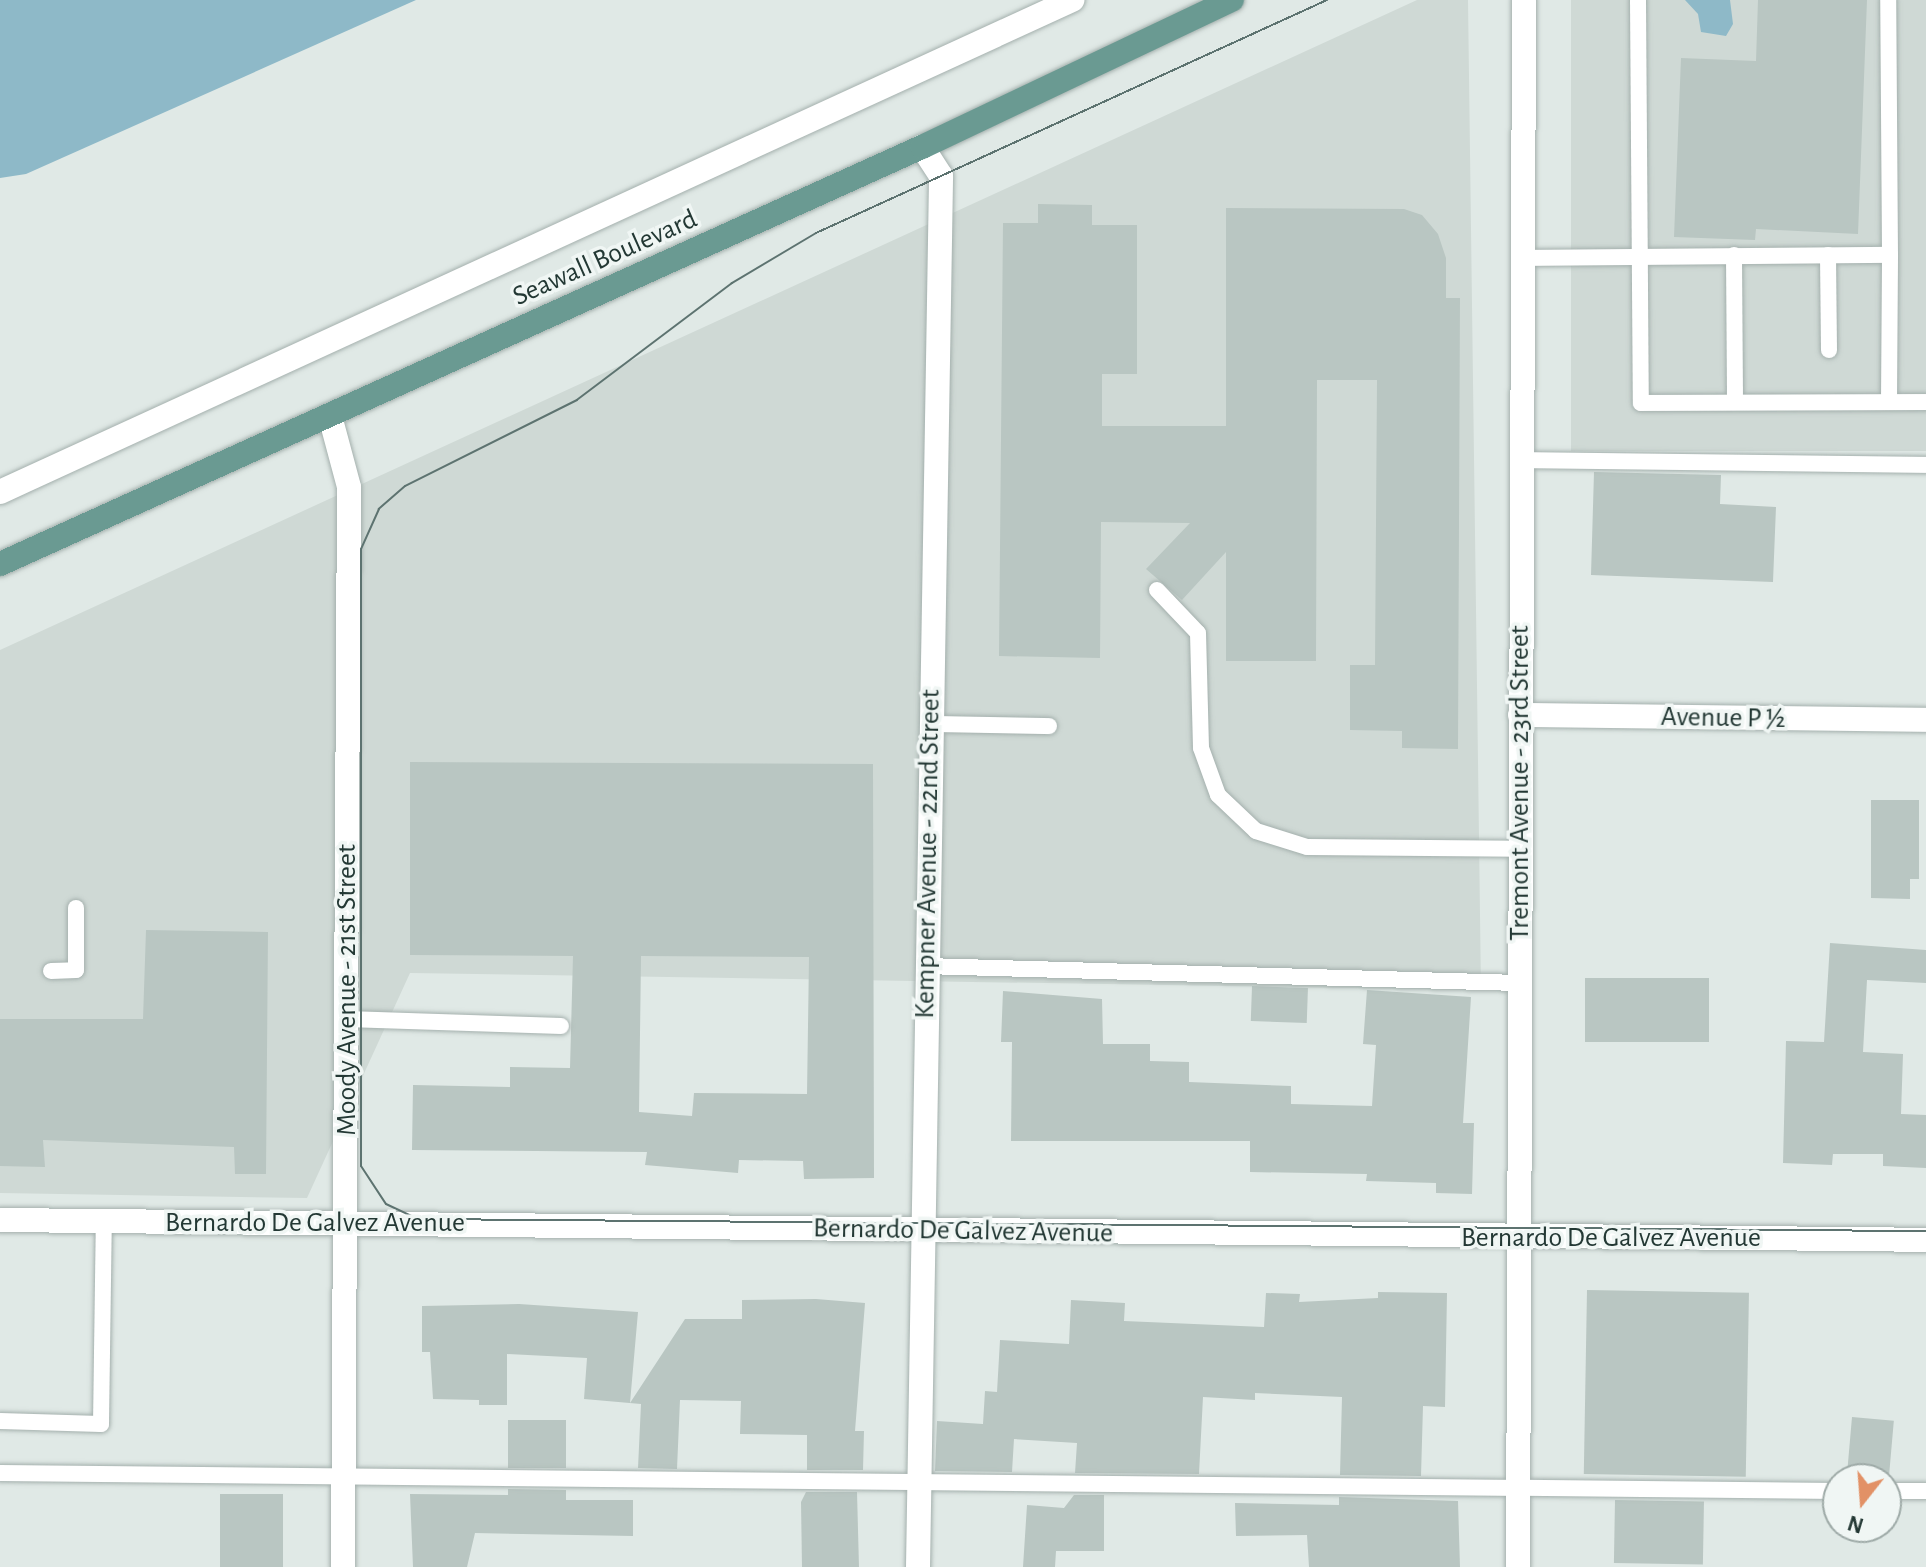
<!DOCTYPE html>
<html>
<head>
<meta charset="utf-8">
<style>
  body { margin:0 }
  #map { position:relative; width:1926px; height:1567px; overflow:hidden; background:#e0e9e6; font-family:"Alegreya Sans",sans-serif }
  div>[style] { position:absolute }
  .built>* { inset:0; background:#cfd9d5; transform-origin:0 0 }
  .water>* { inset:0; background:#8eb9c8 }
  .building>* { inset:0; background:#b9c6c2; transform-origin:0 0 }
  .roads { filter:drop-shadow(0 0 2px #a4b0ad) drop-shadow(0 0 2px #a4b0ad) }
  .lane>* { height:16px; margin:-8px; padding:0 8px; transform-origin:8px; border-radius:8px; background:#fff }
  .street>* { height:24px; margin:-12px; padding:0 12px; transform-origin:12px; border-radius:12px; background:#fff }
  .secondary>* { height:24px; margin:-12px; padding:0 12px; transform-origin:12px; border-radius:12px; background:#fff }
  .primary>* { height:24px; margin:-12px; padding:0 12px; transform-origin:12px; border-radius:12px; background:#6a9a92 }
  .tram>* { height:2px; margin:-1px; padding:0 1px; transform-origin:1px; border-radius:1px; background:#5d7370 }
  span { translate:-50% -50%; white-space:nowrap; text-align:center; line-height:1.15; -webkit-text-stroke:7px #f0f6f4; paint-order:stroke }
  .street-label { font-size:28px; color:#233834 }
  .north { position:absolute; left:1822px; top:1463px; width:80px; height:80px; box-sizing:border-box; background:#f0f6f4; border:2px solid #9eaaa7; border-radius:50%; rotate:197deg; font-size:22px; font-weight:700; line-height:32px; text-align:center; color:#233834 }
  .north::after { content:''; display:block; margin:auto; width:28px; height:36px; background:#e29166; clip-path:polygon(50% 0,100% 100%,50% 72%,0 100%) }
</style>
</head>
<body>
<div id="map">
  <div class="built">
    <div style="clip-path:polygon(1417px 0,1468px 0,1481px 990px,410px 973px,307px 1198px,0 1193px,0 650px)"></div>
    <div style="left:1571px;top:0;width:355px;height:451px"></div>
  </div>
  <div class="water">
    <div style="clip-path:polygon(0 0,416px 0,26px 174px,0 178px)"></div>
    <div style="clip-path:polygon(1685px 0,1730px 0,1733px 24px,1726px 36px,1701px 32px,1698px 14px)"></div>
  </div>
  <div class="building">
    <div style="clip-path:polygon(1758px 0,1867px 0,1858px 234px,1756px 229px,1755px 240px,1674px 237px,1681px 58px,1756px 61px)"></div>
    <div style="clip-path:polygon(1038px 204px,1092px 205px,1092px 225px,1137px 225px,1137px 374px,1102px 374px,1102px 426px,1226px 426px,1226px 208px,1404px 209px,1422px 215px,1438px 234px,1446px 258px,1446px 298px,1460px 298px,1458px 749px,1402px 748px,1402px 731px,1350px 730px,1350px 665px,1375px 665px,1377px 380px,1317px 380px,1316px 661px,1226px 661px,1226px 552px,1182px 600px,1146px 569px,1190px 523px,1101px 522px,1100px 658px,999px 656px,1003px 223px,1038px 223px)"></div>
    <div style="clip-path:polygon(1594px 472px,1721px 475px,1720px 504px,1776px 507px,1773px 582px,1591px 575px)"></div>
    <div style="clip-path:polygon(evenodd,410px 762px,873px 764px,874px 1178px,804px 1179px,803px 1161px,739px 1160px,738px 1173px,645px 1165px,647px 1152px,412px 1150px,413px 1085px,510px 1087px,510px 1067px,570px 1068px,573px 956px,410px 955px,410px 762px,641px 956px,809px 957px,807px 1094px,694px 1093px,692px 1116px,639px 1112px,641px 956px)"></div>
    <div style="clip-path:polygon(1871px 800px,1919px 800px,1919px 879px,1910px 879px,1910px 899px,1871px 898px)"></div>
    <div style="clip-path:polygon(146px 930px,268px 932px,266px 1174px,235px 1174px,234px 1147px,43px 1140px,45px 1167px,0 1166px,0 1019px,143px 1019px)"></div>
    <div style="clip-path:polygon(1830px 943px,1926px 950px,1926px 983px,1867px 980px,1863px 1052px,1903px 1054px,1901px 1114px,1926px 1115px,1926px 1168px,1883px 1166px,1883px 1154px,1833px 1154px,1832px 1165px,1783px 1163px,1786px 1041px,1824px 1042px)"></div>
    <div style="left:1585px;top:978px;width:124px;height:64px"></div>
    <div style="left:1252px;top:986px;width:56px;height:35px;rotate:2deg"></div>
    <div style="clip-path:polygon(1367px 990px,1471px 997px,1463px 1123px,1474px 1123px,1472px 1194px,1436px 1193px,1436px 1183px,1366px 1181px,1367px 1174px,1250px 1172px,1250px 1141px,1011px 1141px,1012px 1042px,1001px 1042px,1003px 991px,1102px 999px,1103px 1044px,1150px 1044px,1150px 1061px,1189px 1062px,1189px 1082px,1291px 1086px,1291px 1104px,1372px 1106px,1376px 1045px,1363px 1044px)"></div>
    <div style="left:1587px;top:1290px;width:162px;height:184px;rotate:1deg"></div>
    <div style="clip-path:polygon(1378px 1292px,1447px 1293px,1445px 1407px,1423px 1406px,1421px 1476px,1340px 1475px,1342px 1397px,1255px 1393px,1255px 1400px,1203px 1397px,1199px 1474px,1075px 1473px,1077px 1443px,1014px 1439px,1012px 1472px,935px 1471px,937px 1421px,983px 1424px,985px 1391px,997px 1392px,1000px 1340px,1069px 1344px,1071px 1300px,1125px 1303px,1124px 1321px,1264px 1327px,1266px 1293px,1300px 1294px,1299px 1302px,1378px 1298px)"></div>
    <div style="clip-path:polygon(816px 1299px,865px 1303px,855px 1431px,864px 1431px,863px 1470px,807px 1470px,807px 1435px,740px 1434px,741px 1401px,680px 1400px,677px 1469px,638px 1468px,641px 1404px,584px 1399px,587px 1358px,507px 1354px,507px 1405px,479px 1405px,479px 1400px,433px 1399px,430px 1352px,422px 1352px,422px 1306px,519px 1304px,638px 1312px,630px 1403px,685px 1319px,742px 1319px,742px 1300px)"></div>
    <div style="left:1852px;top:1417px;width:42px;height:55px;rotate:5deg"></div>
    <div style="left:566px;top:1420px;width:48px;height:58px;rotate:90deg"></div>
    <div style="clip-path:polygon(508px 1489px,566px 1490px,566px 1500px,633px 1500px,633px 1536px,475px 1533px,467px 1567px,413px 1567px,410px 1494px,508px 1495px)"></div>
    <div style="clip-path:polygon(806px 1492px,857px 1492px,859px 1567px,802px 1567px,801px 1502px)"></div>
    <div style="left:220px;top:1494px;width:63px;height:73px"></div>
    <div style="clip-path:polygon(1074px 1495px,1104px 1495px,1104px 1551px,1056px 1551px,1055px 1567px,1023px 1567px,1027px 1505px,1064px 1508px)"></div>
    <div style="clip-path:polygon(1339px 1497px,1458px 1501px,1460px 1567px,1309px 1567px,1307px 1535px,1236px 1536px,1235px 1503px,1339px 1505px)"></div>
    <div style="left:1615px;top:1500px;width:89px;height:63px;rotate:1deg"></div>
  </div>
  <div class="roads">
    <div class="lane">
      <div style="left:1638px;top:0;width:403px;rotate:89.6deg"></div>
      <div style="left:1641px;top:403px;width:285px;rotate:-0.2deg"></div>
      <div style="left:1734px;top:255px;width:147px;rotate:89.6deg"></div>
      <div style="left:1828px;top:255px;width:95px;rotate:89.4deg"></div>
      <div style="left:1524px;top:258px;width:366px;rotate:-0.5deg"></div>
      <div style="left:1890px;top:255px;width:255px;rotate:-90.4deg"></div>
      <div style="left:1889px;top:402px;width:147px;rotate:-89.6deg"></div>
      <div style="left:1522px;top:460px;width:404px;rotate:0.7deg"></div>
      <div style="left:1157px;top:590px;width:59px;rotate:46.4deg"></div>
      <div style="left:1198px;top:633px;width:115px;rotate:88.5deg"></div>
      <div style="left:1201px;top:748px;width:50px;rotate:70.1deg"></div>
      <div style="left:1218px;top:795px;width:52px;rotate:43.5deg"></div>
      <div style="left:1256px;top:831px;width:53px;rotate:17.4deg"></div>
      <div style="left:1307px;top:847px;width:212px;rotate:0.5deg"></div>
      <div style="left:930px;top:724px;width:119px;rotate:1deg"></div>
      <div style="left:925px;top:966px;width:594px;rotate:1.64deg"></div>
      <div style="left:51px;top:971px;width:25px;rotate:-2deg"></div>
      <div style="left:76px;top:970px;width:62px;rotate:-90deg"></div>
      <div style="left:347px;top:1019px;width:214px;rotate:1.9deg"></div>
      <div style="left:0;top:1421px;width:101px;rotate:1.7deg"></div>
      <div style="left:101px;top:1424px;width:203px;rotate:-89.2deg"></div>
      <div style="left:0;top:1473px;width:1838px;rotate:0.56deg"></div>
      <div style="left:1886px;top:1491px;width:40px"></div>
    </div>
    <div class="street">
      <div style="left:0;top:492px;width:1180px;rotate:-24.65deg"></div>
      <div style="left:1520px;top:715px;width:406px;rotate:0.7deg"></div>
      <div style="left:918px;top:1567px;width:1391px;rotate:-89.05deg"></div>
      <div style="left:941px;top:176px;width:35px;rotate:-123deg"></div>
    </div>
    <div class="secondary">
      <div style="left:330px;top:416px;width:73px;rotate:75deg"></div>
      <div style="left:349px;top:487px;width:1080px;rotate:90.32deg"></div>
      <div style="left:0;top:1220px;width:1926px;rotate:0.59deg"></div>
      <div style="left:1518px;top:1567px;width:1567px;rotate:-89.78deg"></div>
    </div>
    <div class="primary">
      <div style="left:0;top:564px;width:1012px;rotate:-24.34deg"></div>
      <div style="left:922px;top:147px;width:343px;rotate:-25.4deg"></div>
    </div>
  </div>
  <div class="tram">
    <div style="left:1327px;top:0;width:562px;rotate:155.49deg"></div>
    <div style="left:816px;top:233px;width:98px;rotate:149.2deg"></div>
    <div style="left:732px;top:283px;width:194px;rotate:143deg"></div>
    <div style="left:577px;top:400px;width:192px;rotate:153.4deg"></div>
    <div style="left:405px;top:486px;width:35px;rotate:139deg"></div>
    <div style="left:379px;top:509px;width:44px;rotate:114.2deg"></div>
    <div style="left:361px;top:549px;width:617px;rotate:90deg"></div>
    <div style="left:361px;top:1166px;width:45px;rotate:56.7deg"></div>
    <div style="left:386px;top:1204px;width:35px;rotate:25deg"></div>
    <div style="left:418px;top:1219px;width:1508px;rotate:0.46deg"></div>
  </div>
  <div class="street-label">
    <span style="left:605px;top:258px;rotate:-24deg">Seawall Boulevard</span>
    <span style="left:1723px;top:718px;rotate:1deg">Avenue P ½</span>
    <span style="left:1520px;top:783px;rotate:-90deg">Tremont Avenue - 23rd Street</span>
    <span style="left:928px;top:854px;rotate:-89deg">Kempner Avenue - 22nd Street</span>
    <span style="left:347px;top:990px;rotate:-90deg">Moody Avenue - 21st Street</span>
    <span style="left:315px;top:1223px">Bernardo De Galvez Avenue</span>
    <span style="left:963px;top:1231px;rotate:1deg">Bernardo De Galvez Avenue</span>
    <span style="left:1611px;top:1238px">Bernardo De Galvez Avenue</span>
  </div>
  <div class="north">N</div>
</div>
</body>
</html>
